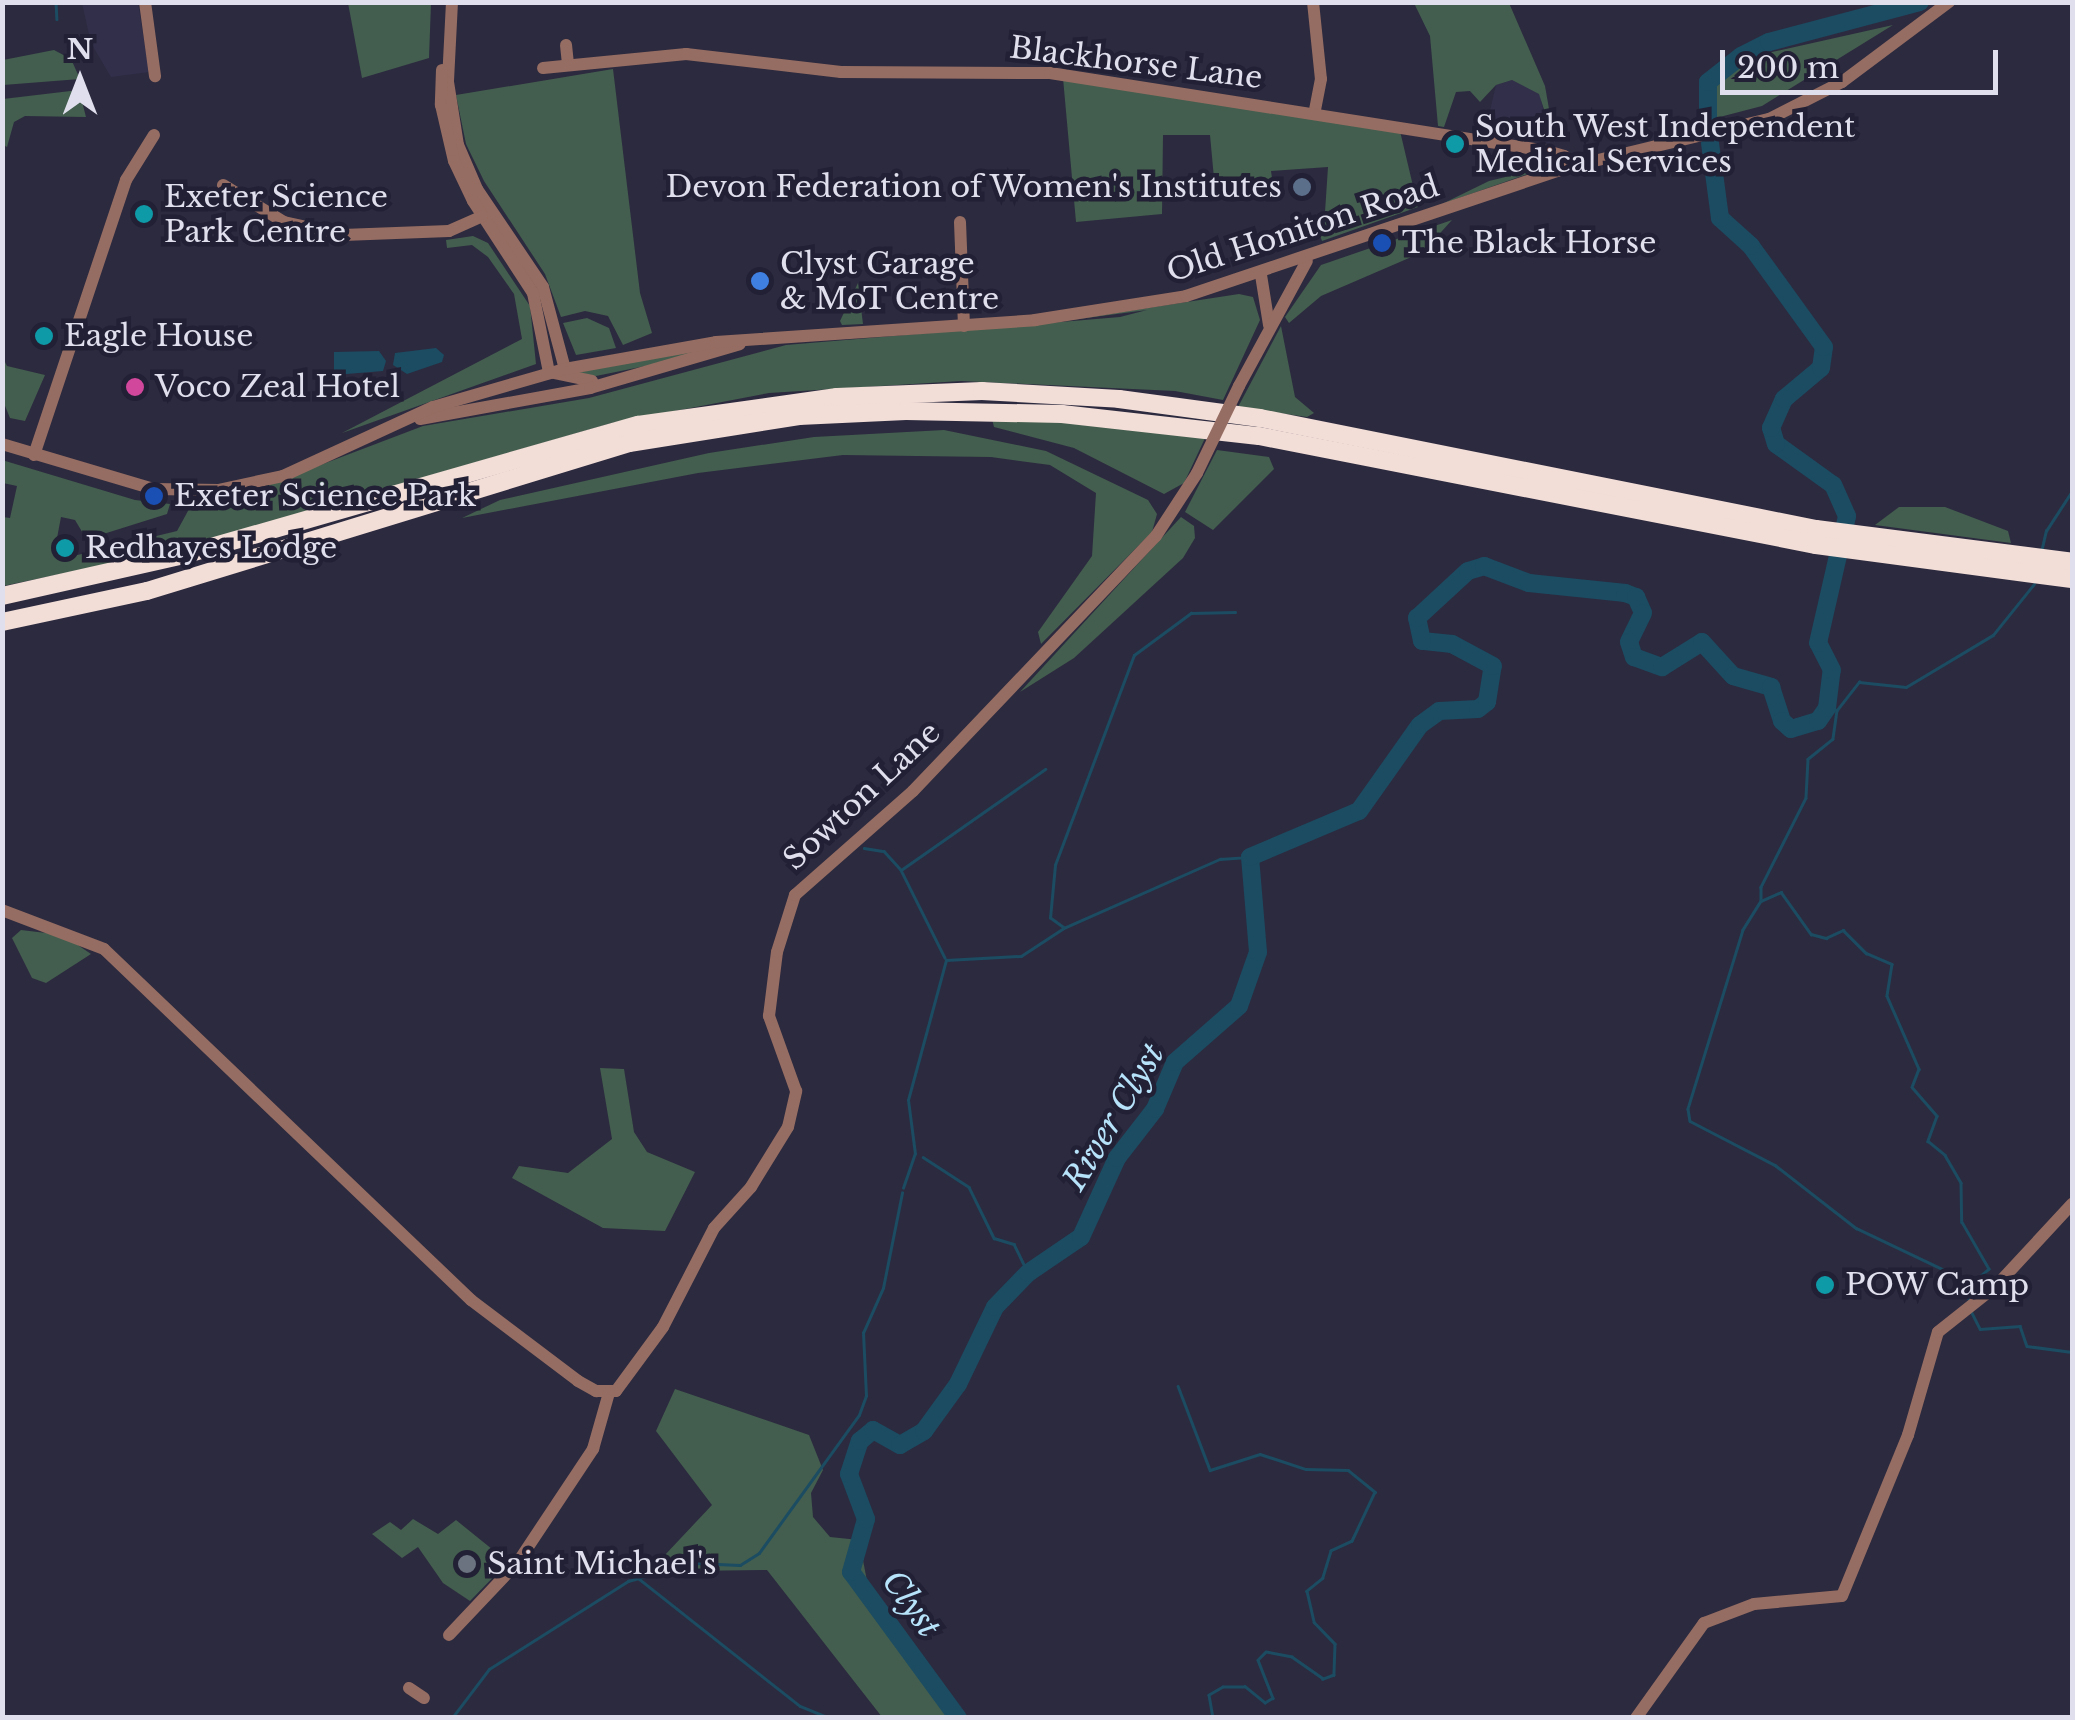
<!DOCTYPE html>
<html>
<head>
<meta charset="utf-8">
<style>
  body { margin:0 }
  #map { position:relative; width:2075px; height:1720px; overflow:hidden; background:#2c2a3f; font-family:"Libre Baskerville",serif }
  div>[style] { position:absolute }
  .built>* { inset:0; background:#322f4b }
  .green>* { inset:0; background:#435e4e }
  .water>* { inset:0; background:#1b4c62 }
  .stream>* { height:2.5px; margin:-1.25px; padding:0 1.25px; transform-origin:1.25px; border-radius:1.25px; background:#1b4c62 }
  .river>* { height:18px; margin:-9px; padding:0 9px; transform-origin:9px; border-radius:9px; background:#1b4c62 }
  .minor>* { height:12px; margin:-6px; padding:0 6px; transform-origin:6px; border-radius:6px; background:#966d62 }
  .highway>* { height:18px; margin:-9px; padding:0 9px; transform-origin:9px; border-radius:9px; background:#f2ddd7 }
  .minor-bridge>* { height:12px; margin:-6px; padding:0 6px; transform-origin:6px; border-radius:6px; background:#966d62 }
  .dots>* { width:28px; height:28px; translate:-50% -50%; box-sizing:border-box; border:5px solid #222035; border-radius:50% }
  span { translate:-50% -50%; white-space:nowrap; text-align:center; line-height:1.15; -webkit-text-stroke:9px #222035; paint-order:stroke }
  .street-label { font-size:30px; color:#e0dfed }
  .poi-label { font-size:30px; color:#e0dfed }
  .left { translate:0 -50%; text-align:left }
  .right { translate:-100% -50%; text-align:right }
  .water-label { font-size:32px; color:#b7e3fa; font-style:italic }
  .frame { position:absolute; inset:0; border:5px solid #e0dfed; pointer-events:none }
  .north { position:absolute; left:30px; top:30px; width:100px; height:100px; -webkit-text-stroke:8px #222035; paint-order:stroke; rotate:0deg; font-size:28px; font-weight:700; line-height:40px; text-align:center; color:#e0dfed }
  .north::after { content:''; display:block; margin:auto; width:35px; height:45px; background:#e0dfed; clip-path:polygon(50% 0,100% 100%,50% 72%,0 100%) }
  .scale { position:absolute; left:1720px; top:50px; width:278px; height:45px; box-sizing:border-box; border:5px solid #e0dfed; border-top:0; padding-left:12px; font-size:30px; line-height:35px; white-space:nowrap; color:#e0dfed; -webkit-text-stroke:8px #222035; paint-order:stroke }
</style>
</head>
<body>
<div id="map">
  <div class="built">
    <div style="clip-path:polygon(82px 3px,138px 3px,149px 72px,111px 77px,91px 43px)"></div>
    <div style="clip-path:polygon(1512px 80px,1540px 94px,1550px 143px,1485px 132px,1496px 85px)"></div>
  </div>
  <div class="green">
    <div style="clip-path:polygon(348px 3px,431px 3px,429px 58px,362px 78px)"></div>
    <div style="clip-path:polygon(1414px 3px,1509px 3px,1545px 86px,1555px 143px,1539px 94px,1512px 80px,1496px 85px,1480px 102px,1470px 91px,1456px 92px,1444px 127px,1438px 126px,1430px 36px)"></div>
    <div style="clip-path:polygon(1893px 25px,1762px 106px,1712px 119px,1708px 96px,1716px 76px,1772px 52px)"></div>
    <div style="clip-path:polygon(54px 50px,71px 59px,80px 79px,3px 85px,3px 60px)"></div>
    <div style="clip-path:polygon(613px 69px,640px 293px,652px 333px,623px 345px,608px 316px,585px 311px,561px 317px,545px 274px,484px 181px,466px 144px,456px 95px)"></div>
    <div style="clip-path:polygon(1063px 78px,1400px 131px,1418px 207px,1322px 241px,1317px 227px,1325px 212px,1328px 167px,1271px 171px,1274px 192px,1216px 200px,1210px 135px,1163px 135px,1162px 214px,1076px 222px)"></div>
    <div style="clip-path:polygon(79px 90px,86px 117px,25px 116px,14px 122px,7px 147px,3px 145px,3px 99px)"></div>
    <div style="clip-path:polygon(1550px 166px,1442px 204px,1489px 181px)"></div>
    <div style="clip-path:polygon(1452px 220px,1423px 252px,1321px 296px,1289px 323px,1285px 317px,1321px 265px)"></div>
    <div style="clip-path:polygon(473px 236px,488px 243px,530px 306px,536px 364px,342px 433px,522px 339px,514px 294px,488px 257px,472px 245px,447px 248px,446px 240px)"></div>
    <div style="clip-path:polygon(858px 283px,863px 324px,842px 325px,840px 321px)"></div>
    <div style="clip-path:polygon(1239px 294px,1253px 297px,1260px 320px,1223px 400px,1175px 391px,961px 381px,769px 393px,612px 423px,166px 552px,3px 586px,3px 517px,10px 518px,17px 486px,3px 483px,2px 460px,135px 500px,170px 504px,167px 514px,97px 536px,84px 535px,75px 520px,61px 517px,54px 554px,65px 558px,177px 531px,194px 500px,260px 488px,423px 426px,589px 398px,786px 345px,1120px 317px,1147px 310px,1056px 322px)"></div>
    <div style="clip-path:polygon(587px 318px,609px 328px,616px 348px,576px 355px,563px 323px)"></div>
    <div style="clip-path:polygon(1281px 326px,1295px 397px,1314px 413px,1307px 417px,1238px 407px)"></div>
    <div style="clip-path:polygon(701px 348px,700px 355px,586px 378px,574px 373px)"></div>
    <div style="clip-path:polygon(3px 358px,7px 366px,45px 375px,25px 421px,10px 418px,3px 401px)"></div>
    <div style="clip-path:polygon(992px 419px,1088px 423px,1206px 436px,1184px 483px,1164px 494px,1074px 448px,994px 427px)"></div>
    <div style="clip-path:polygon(944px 430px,1046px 451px,1148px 500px,1157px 514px,1152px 532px,1041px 644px,1038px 632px,1092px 556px,1096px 493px,1050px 465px,991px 457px,843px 455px,698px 473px,462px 518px,500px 500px,709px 453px,814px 437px)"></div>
    <div style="clip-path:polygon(1217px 450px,1269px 457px,1274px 469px,1213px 530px,1185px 512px)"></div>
    <div style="clip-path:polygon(1899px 507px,1945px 507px,2008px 531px,2011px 543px,1875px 525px)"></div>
    <div style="clip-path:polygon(1181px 517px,1194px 526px,1195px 538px,1183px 558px,1074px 658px,1020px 692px)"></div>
    <div style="clip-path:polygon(21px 930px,63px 935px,91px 954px,46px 983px,32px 978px,12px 938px)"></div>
    <div style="clip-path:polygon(600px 1068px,624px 1069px,634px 1132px,647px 1152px,695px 1172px,665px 1231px,603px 1228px,512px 1178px,519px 1166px,568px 1173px,612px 1139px)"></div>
    <div style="clip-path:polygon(675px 1389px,809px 1435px,823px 1470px,811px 1493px,813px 1517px,830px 1537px,859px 1540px,869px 1591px,963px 1717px,882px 1717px,767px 1570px,685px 1571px,664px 1556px,712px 1505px,656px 1431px)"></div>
    <div style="clip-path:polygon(413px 1519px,438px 1534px,456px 1520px,508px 1562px,470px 1601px,443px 1583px,418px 1547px,402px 1558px,372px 1534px,390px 1522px,401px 1530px)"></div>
  </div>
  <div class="water">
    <div style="clip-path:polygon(436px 348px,444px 355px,442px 362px,407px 374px,393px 365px,395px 353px)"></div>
    <div style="clip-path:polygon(379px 351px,386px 361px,383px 371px,334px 375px,334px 352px)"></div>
  </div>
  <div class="stream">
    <div style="left:56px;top:2px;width:17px;rotate:87deg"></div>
    <div style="left:2041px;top:552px;width:22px;rotate:-77deg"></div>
    <div style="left:2046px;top:531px;width:48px;rotate:-57deg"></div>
    <div style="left:1827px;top:708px;width:10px;rotate:11deg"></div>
    <div style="left:1837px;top:710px;width:36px;rotate:-52deg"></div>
    <div style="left:1859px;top:682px;width:47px;rotate:6.1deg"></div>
    <div style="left:1906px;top:687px;width:101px;rotate:-30.9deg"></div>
    <div style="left:1993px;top:635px;width:65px;rotate:-51.2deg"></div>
    <div style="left:1837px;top:710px;width:29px;rotate:98deg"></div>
    <div style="left:1833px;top:739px;width:32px;rotate:141deg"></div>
    <div style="left:1808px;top:759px;width:39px;rotate:93deg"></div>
    <div style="left:1806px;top:798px;width:100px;rotate:116.8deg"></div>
    <div style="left:1761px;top:887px;width:14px;rotate:90deg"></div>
    <div style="left:1761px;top:901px;width:22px;rotate:-24deg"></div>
    <div style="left:1781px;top:892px;width:52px;rotate:54.5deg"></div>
    <div style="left:1811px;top:934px;width:16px;rotate:15deg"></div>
    <div style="left:1826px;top:938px;width:19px;rotate:-25deg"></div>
    <div style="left:1843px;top:930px;width:33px;rotate:45deg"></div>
    <div style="left:1866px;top:953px;width:28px;rotate:23deg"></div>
    <div style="left:1892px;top:964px;width:32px;rotate:99deg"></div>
    <div style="left:1887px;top:996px;width:80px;rotate:66.3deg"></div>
    <div style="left:1919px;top:1069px;width:19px;rotate:111deg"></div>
    <div style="left:1912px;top:1087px;width:38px;rotate:49deg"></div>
    <div style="left:1937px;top:1116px;width:27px;rotate:110deg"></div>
    <div style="left:1928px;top:1141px;width:22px;rotate:39deg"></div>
    <div style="left:1945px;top:1155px;width:32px;rotate:60deg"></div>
    <div style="left:1961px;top:1183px;width:39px;rotate:89deg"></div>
    <div style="left:1962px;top:1222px;width:54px;rotate:60.1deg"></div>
    <div style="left:1989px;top:1269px;width:21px;rotate:139deg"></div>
    <div style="left:1973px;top:1283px;width:16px;rotate:105deg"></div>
    <div style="left:864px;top:848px;width:20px;rotate:9deg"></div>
    <div style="left:884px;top:851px;width:25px;rotate:48deg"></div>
    <div style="left:901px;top:870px;width:98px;rotate:63.4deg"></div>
    <div style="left:901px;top:870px;width:176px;rotate:-35deg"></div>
    <div style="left:1761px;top:901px;width:34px;rotate:122deg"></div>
    <div style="left:1743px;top:930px;width:187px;rotate:107.1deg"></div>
    <div style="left:1688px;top:1109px;width:12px;rotate:81deg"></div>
    <div style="left:1690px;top:1121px;width:96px;rotate:27.4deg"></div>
    <div style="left:1775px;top:1165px;width:103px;rotate:37.9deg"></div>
    <div style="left:1856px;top:1228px;width:128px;rotate:25.4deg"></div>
    <div style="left:1064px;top:928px;width:17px;rotate:-144deg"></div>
    <div style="left:1050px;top:918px;width:53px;rotate:-84.6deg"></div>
    <div style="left:1055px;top:865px;width:224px;rotate:-69.4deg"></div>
    <div style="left:1134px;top:655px;width:71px;rotate:-36.4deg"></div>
    <div style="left:1191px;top:613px;width:44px;rotate:-1.3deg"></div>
    <div style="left:923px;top:1157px;width:55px;rotate:33.1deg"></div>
    <div style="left:969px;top:1187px;width:57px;rotate:63.9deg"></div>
    <div style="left:994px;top:1238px;width:21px;rotate:17deg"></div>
    <div style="left:1014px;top:1244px;width:32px;rotate:64deg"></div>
    <div style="left:903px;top:1188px;width:36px;rotate:-71deg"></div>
    <div style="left:915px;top:1154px;width:54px;rotate:-97.4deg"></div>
    <div style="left:908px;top:1100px;width:145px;rotate:-74.8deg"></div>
    <div style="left:946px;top:960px;width:75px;rotate:-3.1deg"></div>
    <div style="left:1021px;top:956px;width:51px;rotate:-33.1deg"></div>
    <div style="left:1064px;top:928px;width:171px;rotate:-23.9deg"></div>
    <div style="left:1220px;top:859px;width:30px;rotate:-4deg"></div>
    <div style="left:1971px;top:1311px;width:20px;rotate:63deg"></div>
    <div style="left:1980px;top:1329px;width:40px;rotate:-4.3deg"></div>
    <div style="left:2020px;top:1326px;width:21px;rotate:71deg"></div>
    <div style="left:2027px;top:1346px;width:45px;rotate:7.6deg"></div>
    <div style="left:1178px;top:1386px;width:90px;rotate:69.1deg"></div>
    <div style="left:1210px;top:1470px;width:52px;rotate:-17.7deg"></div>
    <div style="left:1260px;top:1454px;width:48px;rotate:18.1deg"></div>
    <div style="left:1306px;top:1469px;width:42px;rotate:1.4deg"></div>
    <div style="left:1348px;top:1470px;width:35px;rotate:39deg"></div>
    <div style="left:1375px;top:1492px;width:54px;rotate:115.1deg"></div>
    <div style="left:1352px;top:1541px;width:23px;rotate:155deg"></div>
    <div style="left:1331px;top:1551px;width:28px;rotate:107deg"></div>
    <div style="left:1323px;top:1578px;width:21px;rotate:141deg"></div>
    <div style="left:1307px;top:1591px;width:32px;rotate:77deg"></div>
    <div style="left:1314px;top:1622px;width:30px;rotate:46deg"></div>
    <div style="left:1335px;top:1644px;width:31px;rotate:92deg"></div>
    <div style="left:1334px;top:1675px;width:12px;rotate:160deg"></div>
    <div style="left:1323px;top:1679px;width:38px;rotate:-145deg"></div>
    <div style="left:1292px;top:1657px;width:26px;rotate:-169deg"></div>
    <div style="left:1266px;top:1652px;width:11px;rotate:135deg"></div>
    <div style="left:1258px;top:1660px;width:41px;rotate:68.5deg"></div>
    <div style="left:1273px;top:1698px;width:9px;rotate:148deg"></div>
    <div style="left:1265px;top:1703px;width:26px;rotate:-141deg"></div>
    <div style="left:1245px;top:1687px;width:22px;rotate:180deg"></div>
    <div style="left:1223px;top:1687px;width:16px;rotate:150deg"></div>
    <div style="left:1209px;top:1695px;width:23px;rotate:80deg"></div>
    <div style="left:638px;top:1578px;width:206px;rotate:38.3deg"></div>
    <div style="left:800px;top:1706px;width:32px;rotate:22deg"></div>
    <div style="left:452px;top:1718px;width:61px;rotate:-52.9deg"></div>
    <div style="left:489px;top:1669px;width:165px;rotate:-32.3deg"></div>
    <div style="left:628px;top:1581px;width:68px;rotate:-15.3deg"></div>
    <div style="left:694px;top:1563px;width:46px;rotate:2.5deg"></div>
    <div style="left:740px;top:1565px;width:22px;rotate:-32deg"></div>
    <div style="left:759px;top:1553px;width:170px;rotate:-54.1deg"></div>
    <div style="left:859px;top:1415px;width:20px;rotate:-70deg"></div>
    <div style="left:866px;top:1396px;width:63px;rotate:-92.7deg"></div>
    <div style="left:863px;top:1333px;width:49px;rotate:-66deg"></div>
    <div style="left:883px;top:1288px;width:97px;rotate:-78.7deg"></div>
  </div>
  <div class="river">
    <div style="left:1708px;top:128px;width:46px;rotate:-90deg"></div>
    <div style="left:1708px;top:82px;width:42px;rotate:-38.2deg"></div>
    <div style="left:1741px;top:56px;width:31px;rotate:-27deg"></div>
    <div style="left:1769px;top:42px;width:156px;rotate:-14.8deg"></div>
    <div style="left:958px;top:1718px;width:181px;rotate:-126.2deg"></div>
    <div style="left:851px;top:1572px;width:55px;rotate:-74.2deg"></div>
    <div style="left:866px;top:1519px;width:48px;rotate:-110.7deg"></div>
    <div style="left:849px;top:1474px;width:35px;rotate:-72deg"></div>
    <div style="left:860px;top:1441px;width:17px;rotate:-40deg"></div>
    <div style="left:873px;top:1430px;width:31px;rotate:29deg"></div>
    <div style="left:900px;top:1445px;width:28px;rotate:-30deg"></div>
    <div style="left:924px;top:1431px;width:58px;rotate:-54.1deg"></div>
    <div style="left:958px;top:1384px;width:85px;rotate:-64.3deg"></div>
    <div style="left:995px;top:1307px;width:47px;rotate:-45.9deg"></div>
    <div style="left:1028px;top:1273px;width:64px;rotate:-34.2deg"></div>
    <div style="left:1081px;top:1237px;width:87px;rotate:-65.5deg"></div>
    <div style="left:1117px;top:1158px;width:62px;rotate:-52.2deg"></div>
    <div style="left:1155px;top:1109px;width:51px;rotate:-66.9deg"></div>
    <div style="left:1175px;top:1062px;width:85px;rotate:-41.2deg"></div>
    <div style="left:1239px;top:1006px;width:57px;rotate:-70.6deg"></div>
    <div style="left:1258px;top:952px;width:95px;rotate:-94.8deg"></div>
    <div style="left:1250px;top:857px;width:118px;rotate:-22.9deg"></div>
    <div style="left:1359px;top:811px;width:105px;rotate:-54.7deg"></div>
    <div style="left:1420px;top:725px;width:24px;rotate:-36deg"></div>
    <div style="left:1439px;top:711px;width:39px;rotate:-3deg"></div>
    <div style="left:1478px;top:709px;width:11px;rotate:-38deg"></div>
    <div style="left:1487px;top:702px;width:36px;rotate:-81deg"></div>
    <div style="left:1493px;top:666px;width:47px;rotate:-151.8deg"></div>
    <div style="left:1452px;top:644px;width:30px;rotate:-174deg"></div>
    <div style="left:1422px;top:641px;width:24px;rotate:-102deg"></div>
    <div style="left:1417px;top:618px;width:69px;rotate:-42.7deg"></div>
    <div style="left:1468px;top:571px;width:17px;rotate:-17deg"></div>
    <div style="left:1484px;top:566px;width:48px;rotate:20.7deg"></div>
    <div style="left:1529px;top:583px;width:97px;rotate:5.9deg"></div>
    <div style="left:1625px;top:593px;width:12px;rotate:20deg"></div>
    <div style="left:1636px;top:597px;width:17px;rotate:66deg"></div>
    <div style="left:1643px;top:613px;width:32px;rotate:116deg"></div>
    <div style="left:1629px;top:642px;width:16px;rotate:72deg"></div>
    <div style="left:1634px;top:657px;width:30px;rotate:20deg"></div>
    <div style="left:1662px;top:667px;width:47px;rotate:-32deg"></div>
    <div style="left:1702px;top:642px;width:46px;rotate:47.6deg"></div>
    <div style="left:1733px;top:676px;width:40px;rotate:16deg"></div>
    <div style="left:1771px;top:687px;width:36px;rotate:72deg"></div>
    <div style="left:1782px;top:721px;width:12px;rotate:42deg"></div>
    <div style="left:1791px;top:729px;width:28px;rotate:-17deg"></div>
    <div style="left:1818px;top:721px;width:16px;rotate:-55deg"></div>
    <div style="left:1827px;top:708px;width:38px;rotate:-83deg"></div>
    <div style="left:1832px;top:670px;width:30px;rotate:-117deg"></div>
    <div style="left:1818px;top:643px;width:130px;rotate:-77.1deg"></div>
    <div style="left:1847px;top:516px;width:34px;rotate:-114deg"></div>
    <div style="left:1833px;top:485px;width:70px;rotate:-144.3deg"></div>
    <div style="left:1776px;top:444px;width:17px;rotate:-107deg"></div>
    <div style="left:1771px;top:428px;width:32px;rotate:-66deg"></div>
    <div style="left:1784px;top:399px;width:48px;rotate:-40deg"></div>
    <div style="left:1821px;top:368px;width:21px;rotate:-82deg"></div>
    <div style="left:1824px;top:347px;width:125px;rotate:-125.9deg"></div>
    <div style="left:1751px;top:246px;width:42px;rotate:-137.9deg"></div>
    <div style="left:1720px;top:218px;width:76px;rotate:-97.6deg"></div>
  </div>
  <div class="minor">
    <div style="left:145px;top:2px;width:75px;rotate:82.3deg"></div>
    <div style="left:452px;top:2px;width:80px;rotate:92.9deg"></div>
    <div style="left:448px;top:82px;width:64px;rotate:81deg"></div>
    <div style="left:458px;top:145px;width:48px;rotate:66.6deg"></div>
    <div style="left:477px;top:189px;width:118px;rotate:56deg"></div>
    <div style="left:543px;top:287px;width:85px;rotate:75deg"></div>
    <div style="left:1313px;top:2px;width:77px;rotate:84.1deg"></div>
    <div style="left:1321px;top:79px;width:33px;rotate:101deg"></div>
    <div style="left:566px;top:45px;width:19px;rotate:84deg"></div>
    <div style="left:543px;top:68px;width:144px;rotate:-5.6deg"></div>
    <div style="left:686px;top:54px;width:156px;rotate:6.6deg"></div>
    <div style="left:841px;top:72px;width:209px;rotate:0.3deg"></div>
    <div style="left:1050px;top:73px;width:503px;rotate:8.92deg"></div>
    <div style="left:1547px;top:151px;width:18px;rotate:16deg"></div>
    <div style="left:1564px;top:156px;width:12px;rotate:66deg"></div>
    <div style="left:442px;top:70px;width:35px;rotate:92deg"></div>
    <div style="left:441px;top:105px;width:57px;rotate:76.9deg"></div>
    <div style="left:454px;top:161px;width:44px;rotate:64.6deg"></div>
    <div style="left:473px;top:201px;width:110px;rotate:56.9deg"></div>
    <div style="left:533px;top:293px;width:81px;rotate:78.6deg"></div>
    <div style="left:223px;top:185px;width:71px;rotate:31.2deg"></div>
    <div style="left:284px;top:222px;width:60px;rotate:12.4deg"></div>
    <div style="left:343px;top:235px;width:106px;rotate:-2.2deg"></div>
    <div style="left:449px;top:231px;width:36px;rotate:-24deg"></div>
    <div style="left:960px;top:222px;width:104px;rotate:87.8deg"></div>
    <div style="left:1261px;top:275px;width:51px;rotate:80.9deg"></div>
    <div style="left:549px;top:372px;width:44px;rotate:11.8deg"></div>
    <div style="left:1239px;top:386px;width:142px;rotate:-61.5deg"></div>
    <div style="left:420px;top:419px;width:173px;rotate:-10.3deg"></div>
    <div style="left:590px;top:388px;width:156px;rotate:-16.3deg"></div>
    <div style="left:2px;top:444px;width:159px;rotate:16.5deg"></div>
    <div style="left:154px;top:489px;width:64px;rotate:0.9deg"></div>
    <div style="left:218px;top:490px;width:66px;rotate:-12.2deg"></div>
    <div style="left:283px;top:476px;width:165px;rotate:-24.7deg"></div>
    <div style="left:433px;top:407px;width:137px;rotate:-16.1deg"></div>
    <div style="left:565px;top:369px;width:153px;rotate:-10.1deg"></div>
    <div style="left:716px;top:342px;width:320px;rotate:-3.9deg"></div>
    <div style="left:1035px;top:320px;width:153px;rotate:-9deg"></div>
    <div style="left:1186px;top:296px;width:404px;rotate:-18.6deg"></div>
    <div style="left:1569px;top:167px;width:206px;rotate:-13.5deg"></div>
    <div style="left:1769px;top:119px;width:82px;rotate:-26.9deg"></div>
    <div style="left:1842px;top:82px;width:134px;rotate:-36.8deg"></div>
    <div style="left:34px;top:455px;width:290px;rotate:-71.5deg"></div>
    <div style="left:126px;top:180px;width:53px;rotate:-58.1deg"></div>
    <div style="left:2px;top:910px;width:109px;rotate:20.9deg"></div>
    <div style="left:104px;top:949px;width:508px;rotate:43.72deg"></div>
    <div style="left:471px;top:1300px;width:134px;rotate:37.1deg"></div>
    <div style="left:578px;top:1381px;width:21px;rotate:29deg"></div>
    <div style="left:596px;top:1391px;width:20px"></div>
    <div style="left:616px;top:1391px;width:79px;rotate:-53.7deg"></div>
    <div style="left:663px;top:1327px;width:111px;rotate:-62.7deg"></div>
    <div style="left:714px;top:1228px;width:55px;rotate:-47.9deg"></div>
    <div style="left:751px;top:1187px;width:70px;rotate:-58.3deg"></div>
    <div style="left:788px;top:1127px;width:37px;rotate:-77deg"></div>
    <div style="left:796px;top:1091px;width:80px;rotate:-109.8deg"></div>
    <div style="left:769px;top:1016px;width:64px;rotate:-82.9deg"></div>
    <div style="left:777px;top:952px;width:60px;rotate:-72.5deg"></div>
    <div style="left:795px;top:895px;width:157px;rotate:-41.4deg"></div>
    <div style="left:913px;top:791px;width:352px;rotate:-46.4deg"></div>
    <div style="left:1156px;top:536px;width:75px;rotate:-56.9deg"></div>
    <div style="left:449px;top:1635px;width:100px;rotate:-46.6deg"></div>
    <div style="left:518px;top:1562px;width:136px;rotate:-56.4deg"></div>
    <div style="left:593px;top:1449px;width:58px;rotate:-74.1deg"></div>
    <div style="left:409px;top:1688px;width:18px;rotate:34deg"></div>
    <div style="left:1636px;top:1718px;width:117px;rotate:-54.4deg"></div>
    <div style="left:1704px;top:1623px;width:53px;rotate:-20.8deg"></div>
    <div style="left:1754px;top:1604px;width:88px;rotate:-5.2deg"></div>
    <div style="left:1842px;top:1596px;width:174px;rotate:-67.7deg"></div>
    <div style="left:1908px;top:1435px;width:107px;rotate:-73.8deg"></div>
    <div style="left:1938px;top:1332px;width:74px;rotate:-38.4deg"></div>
    <div style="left:1996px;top:1286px;width:112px;rotate:-47.2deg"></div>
  </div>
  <div class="highway">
    <div style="left:2px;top:596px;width:182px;rotate:-12.7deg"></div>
    <div style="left:180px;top:556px;width:476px;rotate:-16deg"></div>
    <div style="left:638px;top:425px;width:201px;rotate:-8deg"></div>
    <div style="left:837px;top:397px;width:145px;rotate:-2.4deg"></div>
    <div style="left:982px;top:391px;width:137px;rotate:3.3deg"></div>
    <div style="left:1119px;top:399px;width:142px;rotate:7.7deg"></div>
    <div style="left:1260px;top:418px;width:567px;rotate:11.29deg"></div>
    <div style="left:1816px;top:529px;width:258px;rotate:7.3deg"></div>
    <div style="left:2px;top:622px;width:148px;rotate:-12.1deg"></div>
    <div style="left:147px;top:591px;width:504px;rotate:-17.07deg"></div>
    <div style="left:629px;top:443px;width:172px;rotate:-9deg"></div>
    <div style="left:799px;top:416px;width:107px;rotate:-2.7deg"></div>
    <div style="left:906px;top:411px;width:156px;rotate:1.1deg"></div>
    <div style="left:1062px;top:414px;width:198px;rotate:6.4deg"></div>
    <div style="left:1259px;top:436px;width:568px;rotate:11.07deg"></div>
    <div style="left:1816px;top:545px;width:258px;rotate:7.6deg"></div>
  </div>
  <div class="minor-bridge">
    <div style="left:1197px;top:473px;width:97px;rotate:-64.2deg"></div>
  </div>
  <div class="dots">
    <div style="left:1455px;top:144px;background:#0f9aa8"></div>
    <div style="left:1302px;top:187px;background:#5c6f8a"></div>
    <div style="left:144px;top:214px;background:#0f9aa8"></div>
    <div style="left:1382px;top:243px;background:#1a4fb4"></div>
    <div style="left:760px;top:281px;background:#3f7fe0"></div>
    <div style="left:44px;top:336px;background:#0f9aa8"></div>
    <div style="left:135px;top:387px;background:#d1479c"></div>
    <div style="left:154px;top:496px;background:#1a4fb4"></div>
    <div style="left:65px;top:548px;background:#0f9aa8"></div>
    <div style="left:1825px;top:1285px;background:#0f9aa8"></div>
    <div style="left:467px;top:1564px;background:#6b7280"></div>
  </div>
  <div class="street-label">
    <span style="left:1136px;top:63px;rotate:7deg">Blackhorse Lane</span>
    <span style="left:1303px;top:229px;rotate:-18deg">Old Honiton Road</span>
    <span style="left:862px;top:796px;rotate:-43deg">Sowton Lane</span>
  </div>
  <div class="poi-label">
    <span class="left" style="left:1475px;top:144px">South West Independent<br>Medical Services</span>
    <span class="right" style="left:1282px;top:187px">Devon Federation of Women's Institutes</span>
    <span class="left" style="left:164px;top:214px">Exeter Science<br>Park Centre</span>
    <span class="left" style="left:1402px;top:243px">The Black Horse</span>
    <span class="left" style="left:780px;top:281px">Clyst Garage<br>&amp; MoT Centre</span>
    <span class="left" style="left:64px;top:336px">Eagle House</span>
    <span class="left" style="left:155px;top:387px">Voco Zeal Hotel</span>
    <span class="left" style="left:174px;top:496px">Exeter Science Park</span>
    <span class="left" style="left:85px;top:548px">Redhayes Lodge</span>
    <span class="left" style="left:1845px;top:1285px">POW Camp</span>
    <span class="left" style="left:487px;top:1564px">Saint Michael's</span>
  </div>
  <div class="water-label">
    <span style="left:1114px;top:1117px;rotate:-59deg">River Clyst</span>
    <span style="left:911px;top:1604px;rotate:54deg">Clyst</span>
  </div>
  <div class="frame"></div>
  <div class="north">N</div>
  <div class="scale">200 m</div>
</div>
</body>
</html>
